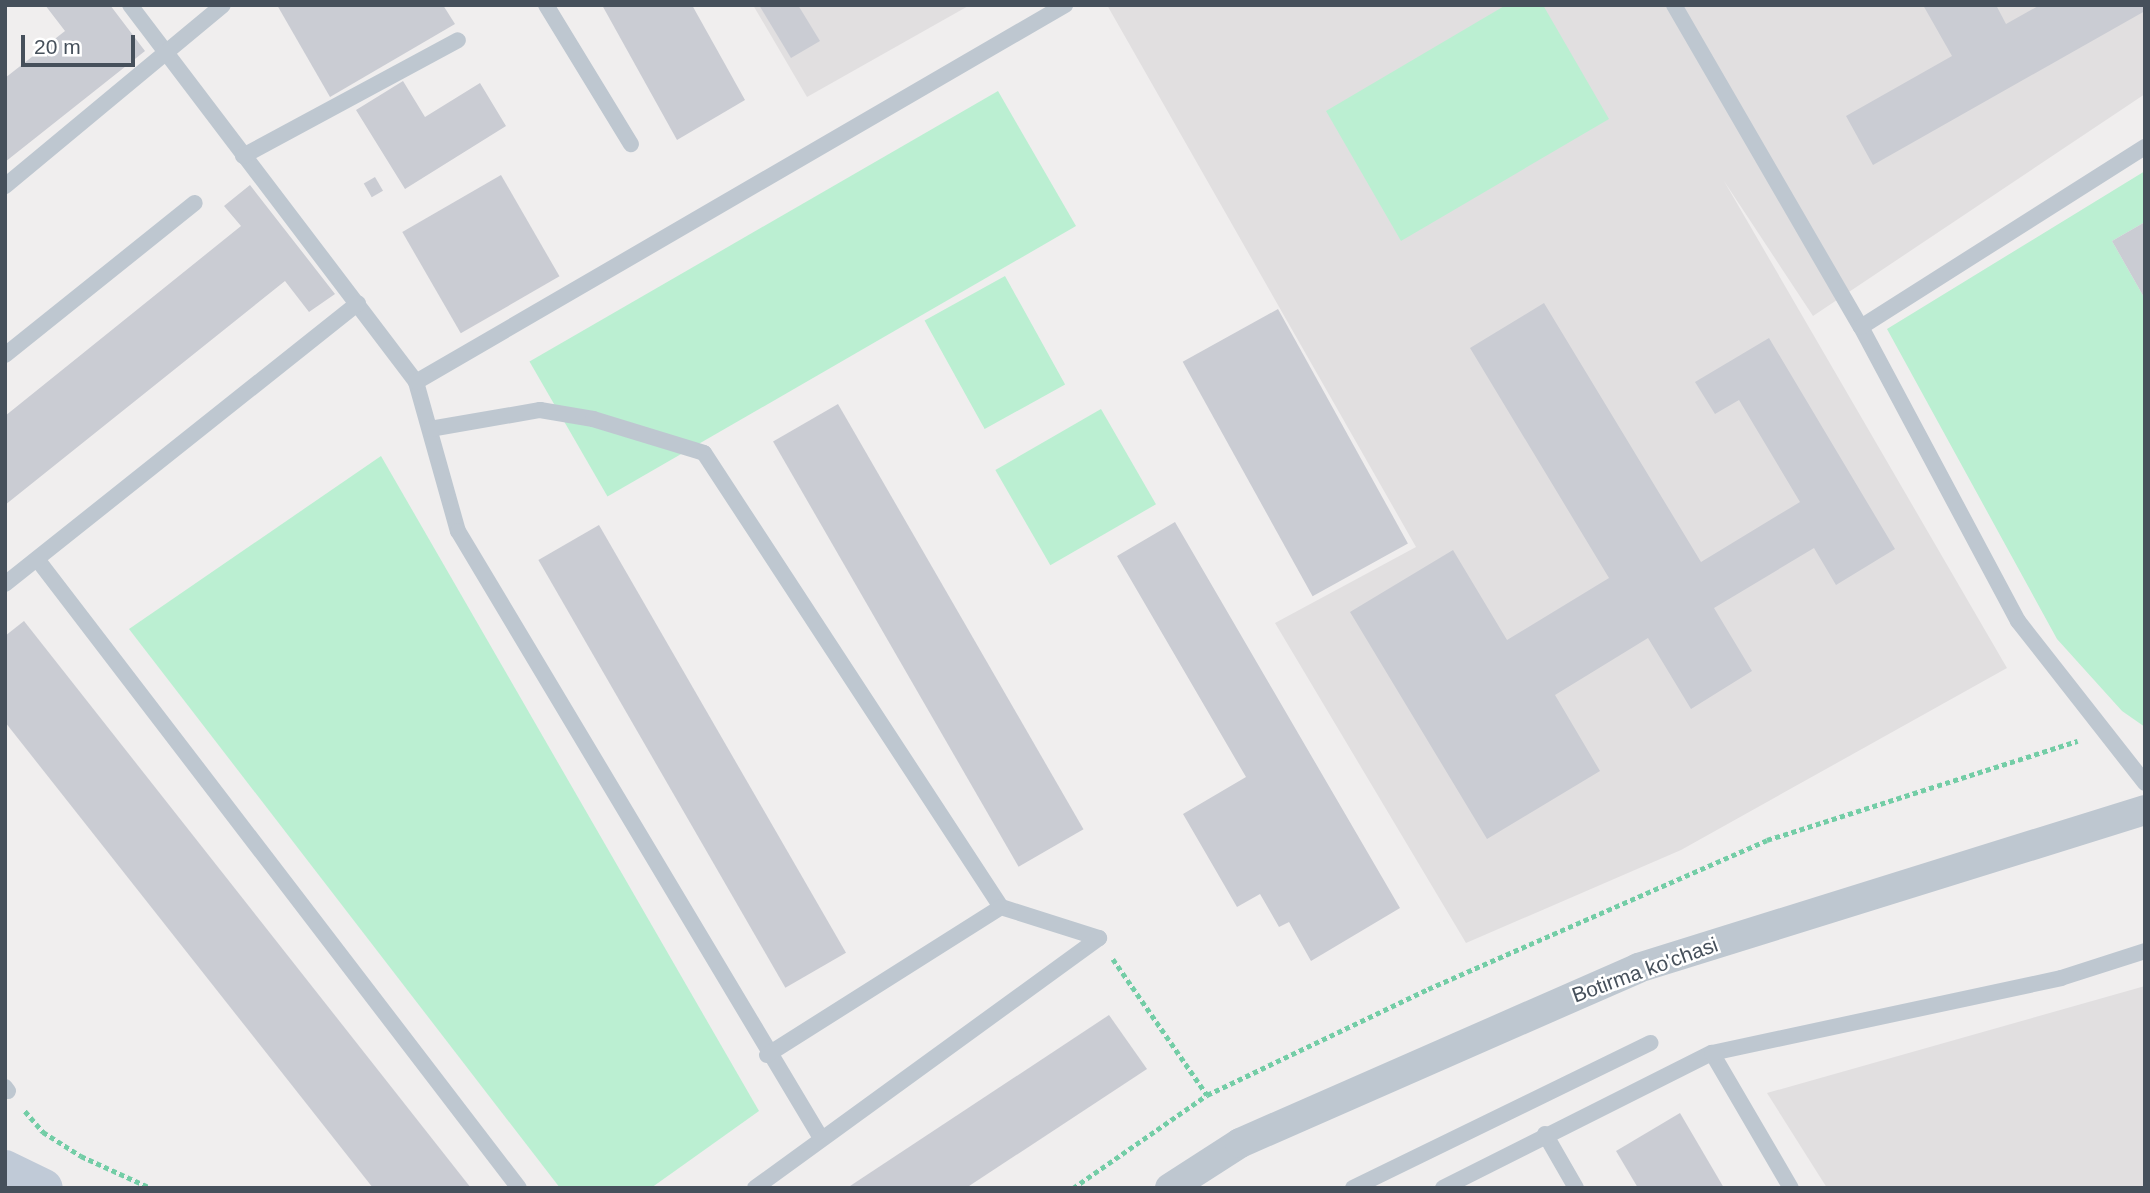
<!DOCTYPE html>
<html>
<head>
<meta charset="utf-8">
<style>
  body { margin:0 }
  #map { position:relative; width:2150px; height:1193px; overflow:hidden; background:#f0eeee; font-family:Helvetica,sans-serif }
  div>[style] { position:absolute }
  .education>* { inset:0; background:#e1dfe0 }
  .green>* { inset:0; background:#bbefd2; transform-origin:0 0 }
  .building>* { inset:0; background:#caccd3; transform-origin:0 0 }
  .path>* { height:4.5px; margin-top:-2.25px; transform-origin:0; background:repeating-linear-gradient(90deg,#73cda6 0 5px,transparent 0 8.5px) }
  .service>* { height:16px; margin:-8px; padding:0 8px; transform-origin:8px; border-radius:8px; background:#bec7d0 }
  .minor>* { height:30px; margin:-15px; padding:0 15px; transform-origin:15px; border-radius:15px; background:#bec7d0 }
  .secondary>* { height:38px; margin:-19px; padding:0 19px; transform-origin:19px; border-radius:19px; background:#c0cad7 }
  span { translate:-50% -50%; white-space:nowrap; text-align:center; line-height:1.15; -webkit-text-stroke:5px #fff; paint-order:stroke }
  .street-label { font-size:21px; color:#46505b }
  .frame { position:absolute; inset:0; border:7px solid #46505b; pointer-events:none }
  .scale { position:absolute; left:21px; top:35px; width:114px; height:32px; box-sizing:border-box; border:4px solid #46505b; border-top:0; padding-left:9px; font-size:21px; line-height:24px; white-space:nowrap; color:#46505b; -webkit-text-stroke:5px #fff; paint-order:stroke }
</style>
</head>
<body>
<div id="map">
  <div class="education">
    <div style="clip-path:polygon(753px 5px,970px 5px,807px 97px)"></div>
    <div style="clip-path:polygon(1107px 5px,2145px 5px,2145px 94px,1813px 316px,1724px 181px,2007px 668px,1681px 850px,1466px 943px,1275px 623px,1416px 547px)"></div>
    <div style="clip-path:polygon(2145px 986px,2145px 1188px,1827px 1188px,1767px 1093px)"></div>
  </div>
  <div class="green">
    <div style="clip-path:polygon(1506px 5px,1543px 5px,1609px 119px,1401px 241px,1326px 111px)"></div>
    <div style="left:998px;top:91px;width:156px;height:541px;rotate:60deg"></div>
    <div style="clip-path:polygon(2145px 171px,2145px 222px,2112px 241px,2145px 299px,2145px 727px,2122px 711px,2057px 639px,1887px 329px)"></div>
    <div style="left:1005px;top:276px;width:124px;height:92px;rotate:61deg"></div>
    <div style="left:1101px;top:409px;width:110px;height:122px;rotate:60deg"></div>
    <div style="clip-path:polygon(381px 456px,759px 1111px,651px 1188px,560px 1188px,129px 629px)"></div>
  </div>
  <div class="building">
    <div style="clip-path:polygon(45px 5px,110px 5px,145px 51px,5px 162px,5px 78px,65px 31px)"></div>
    <div style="clip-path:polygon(277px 5px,443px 5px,455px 24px,330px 97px)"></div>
    <div style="clip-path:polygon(602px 5px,692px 5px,745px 100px,677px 140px)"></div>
    <div style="clip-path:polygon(759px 5px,798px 5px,820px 41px,791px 58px)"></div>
    <div style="clip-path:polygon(1923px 5px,1996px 5px,2006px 24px,2040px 5px,2145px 5px,2145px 11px,1873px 165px,1846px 116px,1952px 56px)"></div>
    <div style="clip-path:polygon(403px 81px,425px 117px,480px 83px,506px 126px,405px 189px,356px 110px)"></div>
    <div style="left:501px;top:175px;width:117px;height:114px;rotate:60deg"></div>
    <div style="left:375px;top:177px;width:16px;height:13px;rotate:60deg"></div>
    <div style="clip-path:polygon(250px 185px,335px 294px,309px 312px,285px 281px,5px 505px,5px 416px,241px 226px,224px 206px)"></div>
    <div style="clip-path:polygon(2145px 222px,2145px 299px,2112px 241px)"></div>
    <div style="clip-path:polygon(1544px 303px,1701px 562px,1800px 502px,1739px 400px,1715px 414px,1695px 382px,1769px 338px,1895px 549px,1836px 585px,1814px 548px,1714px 608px,1752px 671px,1691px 709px,1648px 638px,1555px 695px,1600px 771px,1487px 839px,1350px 612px,1453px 550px,1507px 640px,1609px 578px,1470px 348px)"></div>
    <div style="left:1278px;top:309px;width:268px;height:109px;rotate:61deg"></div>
    <div style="left:838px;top:404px;width:491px;height:75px;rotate:60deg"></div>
    <div style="clip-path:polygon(1175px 522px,1400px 908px,1311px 961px,1289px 922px,1279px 927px,1260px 894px,1237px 907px,1183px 814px,1246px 777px,1117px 556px)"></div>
    <div style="left:599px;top:525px;width:494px;height:70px;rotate:60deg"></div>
    <div style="clip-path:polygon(24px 621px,471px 1188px,373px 1188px,5px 722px,5px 636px)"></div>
    <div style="clip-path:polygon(1109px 1015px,1147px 1069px,966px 1188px,847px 1188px)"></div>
    <div style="clip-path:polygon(1680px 1113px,1724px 1188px,1638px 1188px,1616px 1151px)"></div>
  </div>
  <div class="path">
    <div style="left:1113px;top:959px;width:165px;rotate:55.3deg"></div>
    <div style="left:25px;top:1111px;width:28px;rotate:49deg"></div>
    <div style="left:43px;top:1132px;width:45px;rotate:32.3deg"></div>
    <div style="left:81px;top:1156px;width:77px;rotate:24.6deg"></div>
    <div style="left:1073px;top:1188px;width:163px;rotate:-34.8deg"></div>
    <div style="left:1207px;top:1095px;width:245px;rotate:-25.6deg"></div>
    <div style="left:1428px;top:989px;width:370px;rotate:-23.7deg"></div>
    <div style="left:1767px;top:840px;width:326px;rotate:-17.7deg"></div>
  </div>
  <div class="service">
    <div style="left:130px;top:5px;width:473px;rotate:52.8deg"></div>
    <div style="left:416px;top:382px;width:155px;rotate:74.3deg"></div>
    <div style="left:458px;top:531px;width:707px;rotate:59.12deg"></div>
    <div style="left:546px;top:5px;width:163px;rotate:58.6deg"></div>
    <div style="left:1674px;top:5px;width:372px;rotate:59.9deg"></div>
    <div style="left:1861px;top:327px;width:333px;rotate:61.9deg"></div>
    <div style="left:2018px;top:621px;width:206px;rotate:51.9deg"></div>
    <div style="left:243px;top:156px;width:244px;rotate:-28.3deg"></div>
    <div style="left:5px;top:186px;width:283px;rotate:-39.7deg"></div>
    <div style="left:1861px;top:327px;width:336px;rotate:-32.4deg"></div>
    <div style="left:5px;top:355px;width:243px;rotate:-38.7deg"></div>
    <div style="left:416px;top:382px;width:751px;rotate:-30.15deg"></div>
    <div style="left:430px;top:429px;width:112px;rotate:-9.8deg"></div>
    <div style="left:540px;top:410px;width:54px;rotate:9.6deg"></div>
    <div style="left:593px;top:419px;width:116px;rotate:17deg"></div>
    <div style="left:704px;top:453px;width:543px;rotate:56.81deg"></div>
    <div style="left:1001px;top:907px;width:103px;rotate:17.6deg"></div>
    <div style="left:1099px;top:938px;width:425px;rotate:144deg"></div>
    <div style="left:37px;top:559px;width:792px;rotate:52.54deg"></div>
    <div style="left:5px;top:584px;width:451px;rotate:-38.5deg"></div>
    <div style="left:1712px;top:1053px;width:156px;rotate:59.7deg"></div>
    <div style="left:767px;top:1055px;width:277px;rotate:-32.3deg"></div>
    <div style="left:5px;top:1087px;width:5px;rotate:53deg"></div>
    <div style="left:1545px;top:1134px;width:62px;rotate:60.1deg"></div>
    <div style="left:1353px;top:1188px;width:331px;rotate:-26deg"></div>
    <div style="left:1443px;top:1188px;width:301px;rotate:-26.7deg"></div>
    <div style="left:1712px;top:1053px;width:357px;rotate:-12.1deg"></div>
    <div style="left:2061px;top:978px;width:88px;rotate:-17.8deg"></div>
  </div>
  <div class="minor">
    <div style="left:1170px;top:1188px;width:83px;rotate:-32.7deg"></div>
    <div style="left:1240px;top:1143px;width:435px;rotate:-23.7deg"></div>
    <div style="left:1638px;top:968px;width:531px;rotate:-17.31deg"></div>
  </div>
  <div class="secondary">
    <div style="left:5px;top:1169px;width:43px;rotate:26deg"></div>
  </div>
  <div class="street-label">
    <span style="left:1645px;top:970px;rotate:-20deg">Botirma ko'chasi</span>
  </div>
  <div class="frame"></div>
  <div class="scale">20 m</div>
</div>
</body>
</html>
